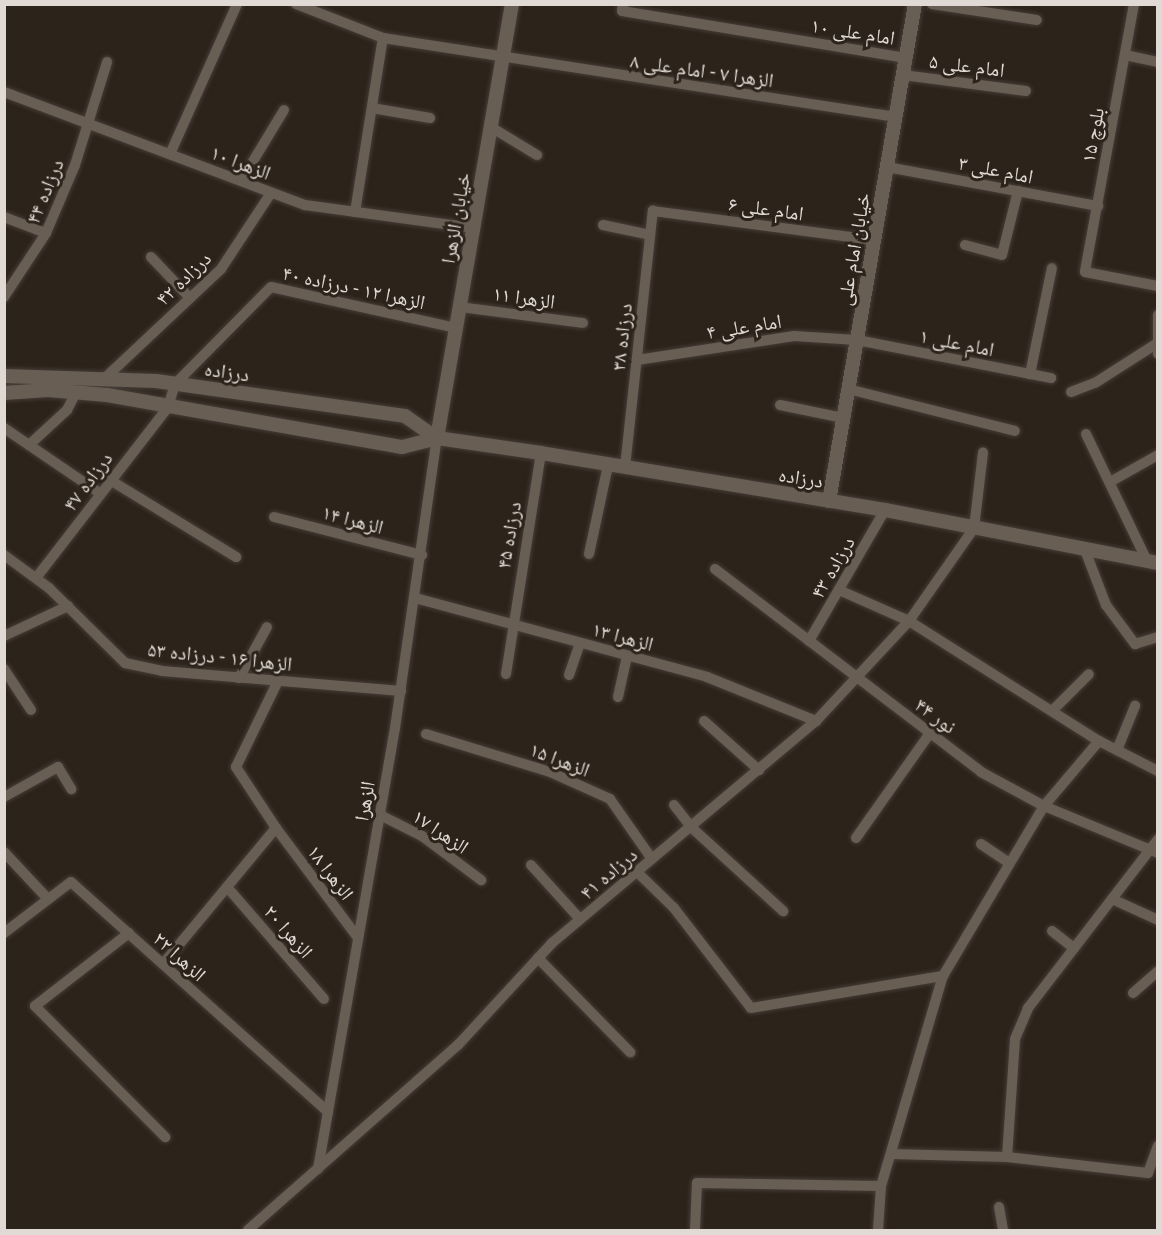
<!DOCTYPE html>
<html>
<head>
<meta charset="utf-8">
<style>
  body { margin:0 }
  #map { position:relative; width:1162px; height:1235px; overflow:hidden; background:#2c231a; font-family:Ubuntu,"Noto Naskh Arabic",sans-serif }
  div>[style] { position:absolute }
  .roads { filter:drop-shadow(0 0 2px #453d37) drop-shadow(0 0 2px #453d37) }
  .street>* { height:10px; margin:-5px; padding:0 5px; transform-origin:5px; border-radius:5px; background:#695e54 }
  .secondary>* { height:14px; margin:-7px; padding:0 7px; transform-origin:7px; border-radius:7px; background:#695e54 }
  span { translate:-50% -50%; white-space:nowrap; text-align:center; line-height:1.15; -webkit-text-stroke:6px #2c231a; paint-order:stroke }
  .street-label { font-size:20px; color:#e0d9d4 }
  .frame { position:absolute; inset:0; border:6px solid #e0d9d4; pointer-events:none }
</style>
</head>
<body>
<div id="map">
  <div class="roads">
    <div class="street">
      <div style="left:296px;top:4px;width:93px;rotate:21.3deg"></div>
      <div style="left:383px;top:38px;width:519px;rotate:8.75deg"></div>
      <div style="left:623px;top:4px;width:7px;rotate:98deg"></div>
      <div style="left:622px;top:11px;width:288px;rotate:9.4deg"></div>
      <div style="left:932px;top:4px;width:106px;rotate:8.7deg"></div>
      <div style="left:1134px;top:4px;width:272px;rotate:100.4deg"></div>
      <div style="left:1085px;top:272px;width:74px;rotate:10.9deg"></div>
      <div style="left:1125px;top:55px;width:34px;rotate:12deg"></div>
      <div style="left:903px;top:75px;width:124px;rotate:7.4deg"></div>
      <div style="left:4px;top:92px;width:322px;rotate:20.6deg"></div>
      <div style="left:305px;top:205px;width:170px;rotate:7.8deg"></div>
      <div style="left:372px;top:108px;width:59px;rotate:9.8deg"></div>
      <div style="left:491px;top:127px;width:54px;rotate:31.3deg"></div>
      <div style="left:170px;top:154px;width:164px;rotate:-65.9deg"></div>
      <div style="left:887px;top:167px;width:215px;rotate:10.5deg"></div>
      <div style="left:241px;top:181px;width:83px;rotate:-58.8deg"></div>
      <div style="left:355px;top:212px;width:176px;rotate:-80.9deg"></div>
      <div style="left:4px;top:217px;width:45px;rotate:20.9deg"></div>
      <div style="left:603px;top:225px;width:48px;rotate:12deg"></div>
      <div style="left:965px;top:245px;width:38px;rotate:15deg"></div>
      <div style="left:1002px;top:255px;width:66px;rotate:-76deg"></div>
      <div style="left:151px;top:257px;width:55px;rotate:46.5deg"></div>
      <div style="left:4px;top:297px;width:77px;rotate:-56.7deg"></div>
      <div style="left:46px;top:233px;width:74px;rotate:-66.9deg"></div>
      <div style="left:75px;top:165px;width:108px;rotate:-72.7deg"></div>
      <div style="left:460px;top:307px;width:124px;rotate:7.4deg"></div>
      <div style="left:1158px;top:315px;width:39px;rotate:90deg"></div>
      <div style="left:637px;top:360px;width:159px;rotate:-8.7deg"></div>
      <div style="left:794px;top:336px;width:63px;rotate:3.6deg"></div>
      <div style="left:857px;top:340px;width:198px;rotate:11.1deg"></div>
      <div style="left:1030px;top:374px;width:108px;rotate:-78.3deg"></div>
      <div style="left:105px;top:378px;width:159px;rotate:-43.2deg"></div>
      <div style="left:221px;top:269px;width:91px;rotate:-56.7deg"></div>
      <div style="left:848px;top:389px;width:172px;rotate:14.1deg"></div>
      <div style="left:1071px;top:392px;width:26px;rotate:-21deg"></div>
      <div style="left:1095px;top:383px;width:72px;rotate:-32.6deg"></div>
      <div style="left:780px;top:405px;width:64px;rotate:11.7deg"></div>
      <div style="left:4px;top:428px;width:117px;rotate:34.2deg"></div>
      <div style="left:1086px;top:434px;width:141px;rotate:64.3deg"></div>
      <div style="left:29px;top:445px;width:52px;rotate:-42.6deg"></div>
      <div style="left:67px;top:410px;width:20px;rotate:-63deg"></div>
      <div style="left:625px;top:467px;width:258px;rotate:-83.8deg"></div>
      <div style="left:653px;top:211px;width:223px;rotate:7.5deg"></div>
      <div style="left:110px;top:480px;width:148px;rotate:31.4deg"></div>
      <div style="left:1110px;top:482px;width:55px;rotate:-29.4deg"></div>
      <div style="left:274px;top:517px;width:153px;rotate:14.4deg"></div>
      <div style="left:1085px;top:550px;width:59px;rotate:69.1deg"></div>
      <div style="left:1106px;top:605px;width:49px;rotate:53.4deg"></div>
      <div style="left:1135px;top:644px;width:24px;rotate:-17deg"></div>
      <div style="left:589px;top:554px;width:91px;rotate:-77.9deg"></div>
      <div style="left:4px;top:555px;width:56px;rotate:36.3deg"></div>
      <div style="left:49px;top:588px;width:107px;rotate:44.6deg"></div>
      <div style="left:125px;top:663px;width:38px;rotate:12deg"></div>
      <div style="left:162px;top:671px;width:240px;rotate:4.8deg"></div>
      <div style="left:715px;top:569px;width:335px;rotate:37.3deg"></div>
      <div style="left:981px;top:772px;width:72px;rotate:28.4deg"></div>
      <div style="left:1044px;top:806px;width:123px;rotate:22.4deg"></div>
      <div style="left:36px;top:578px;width:216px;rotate:-52.3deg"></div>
      <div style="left:168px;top:407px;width:24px;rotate:-73deg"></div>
      <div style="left:175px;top:384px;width:136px;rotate:-45.3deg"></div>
      <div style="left:271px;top:287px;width:189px;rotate:12.5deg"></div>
      <div style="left:839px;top:590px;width:77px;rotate:23.9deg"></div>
      <div style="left:909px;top:621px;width:225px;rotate:32.3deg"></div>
      <div style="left:1099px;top:741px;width:66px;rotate:27deg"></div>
      <div style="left:415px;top:598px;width:302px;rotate:15.1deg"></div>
      <div style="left:707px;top:677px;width:118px;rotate:22deg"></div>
      <div style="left:4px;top:636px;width:71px;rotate:-25.1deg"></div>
      <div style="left:809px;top:641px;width:151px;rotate:-59.9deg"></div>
      <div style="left:4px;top:669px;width:49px;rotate:56.6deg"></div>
      <div style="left:506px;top:674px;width:224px;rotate:-81deg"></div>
      <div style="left:569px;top:675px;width:34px;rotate:-71deg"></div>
      <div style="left:239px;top:678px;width:58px;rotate:-61.2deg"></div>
      <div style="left:618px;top:697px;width:42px;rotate:-77.6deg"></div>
      <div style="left:1052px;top:711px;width:52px;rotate:-45deg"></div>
      <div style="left:704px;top:721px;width:74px;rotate:41.7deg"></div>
      <div style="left:426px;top:734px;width:130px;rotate:17deg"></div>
      <div style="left:550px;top:772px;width:66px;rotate:24.2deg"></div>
      <div style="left:610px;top:799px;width:73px;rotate:55deg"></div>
      <div style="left:1117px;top:750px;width:48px;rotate:-67.8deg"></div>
      <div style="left:4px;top:797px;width:62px;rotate:-29.1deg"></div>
      <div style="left:58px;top:767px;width:26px;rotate:59deg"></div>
      <div style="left:674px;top:805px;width:28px;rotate:52deg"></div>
      <div style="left:691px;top:827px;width:125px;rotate:42.4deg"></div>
      <div style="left:380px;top:815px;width:47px;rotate:26.6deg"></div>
      <div style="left:422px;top:836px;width:74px;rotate:36.7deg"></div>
      <div style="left:276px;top:828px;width:137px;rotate:53.3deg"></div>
      <div style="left:856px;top:838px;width:128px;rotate:-54.8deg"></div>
      <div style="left:981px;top:844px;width:34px;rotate:34deg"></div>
      <div style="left:4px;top:852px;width:64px;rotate:46.9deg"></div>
      <div style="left:531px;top:865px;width:73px;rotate:47.8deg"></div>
      <div style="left:637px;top:872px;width:52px;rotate:44.2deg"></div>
      <div style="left:674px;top:908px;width:126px;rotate:52.4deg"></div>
      <div style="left:751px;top:1008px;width:195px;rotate:-9.5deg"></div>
      <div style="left:227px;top:887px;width:148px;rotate:49.1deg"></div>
      <div style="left:1112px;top:899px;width:51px;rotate:24.5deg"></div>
      <div style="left:1052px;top:931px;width:28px;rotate:38deg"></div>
      <div style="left:4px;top:933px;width:84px;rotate:-37.3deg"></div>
      <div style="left:71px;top:882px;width:345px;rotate:41.8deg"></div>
      <div style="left:129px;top:933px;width:119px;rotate:142.2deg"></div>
      <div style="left:35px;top:1006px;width:185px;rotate:45.2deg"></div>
      <div style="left:538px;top:958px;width:132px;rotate:45.6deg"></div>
      <div style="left:163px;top:964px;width:177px;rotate:-50.3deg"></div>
      <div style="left:276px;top:828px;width:73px;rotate:-123.3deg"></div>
      <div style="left:236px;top:767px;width:96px;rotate:-64deg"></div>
      <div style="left:1133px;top:993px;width:33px;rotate:-41deg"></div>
      <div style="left:892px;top:1154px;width:115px;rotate:1.5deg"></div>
      <div style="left:1007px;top:1157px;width:142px;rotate:6.5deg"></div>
      <div style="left:1148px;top:1173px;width:29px;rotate:-70deg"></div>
      <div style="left:1007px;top:1157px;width:118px;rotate:-86.1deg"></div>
      <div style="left:1015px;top:1039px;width:34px;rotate:-67deg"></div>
      <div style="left:1028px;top:1008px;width:213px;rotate:-52.4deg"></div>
      <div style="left:318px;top:1169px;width:448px;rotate:-80.1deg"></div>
      <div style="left:395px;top:728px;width:293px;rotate:-81.8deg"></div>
      <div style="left:999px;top:1207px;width:23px;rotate:80deg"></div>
      <div style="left:248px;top:1230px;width:280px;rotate:-41.4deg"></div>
      <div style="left:458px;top:1045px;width:139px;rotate:-47.3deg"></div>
      <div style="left:552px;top:943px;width:345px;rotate:-40.1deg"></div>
      <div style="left:816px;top:721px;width:137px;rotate:-47.1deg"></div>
      <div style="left:909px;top:621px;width:113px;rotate:-55deg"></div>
      <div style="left:974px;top:528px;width:76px;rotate:-83.2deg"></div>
      <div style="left:695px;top:1230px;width:47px;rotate:-87.6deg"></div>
      <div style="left:697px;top:1183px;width:184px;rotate:0.9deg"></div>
      <div style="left:881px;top:1186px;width:219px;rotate:-73.6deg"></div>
      <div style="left:943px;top:976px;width:198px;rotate:-59.3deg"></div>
      <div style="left:1044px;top:806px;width:85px;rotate:-49.8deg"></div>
      <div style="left:878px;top:1230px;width:44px;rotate:-86.1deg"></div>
    </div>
    <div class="secondary">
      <div style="left:4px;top:376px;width:152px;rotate:1.9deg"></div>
      <div style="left:156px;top:381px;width:251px;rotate:8deg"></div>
      <div style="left:405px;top:416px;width:39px;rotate:35deg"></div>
      <div style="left:4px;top:393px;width:44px;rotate:-3.9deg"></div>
      <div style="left:48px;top:390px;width:59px;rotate:4.8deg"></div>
      <div style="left:107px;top:395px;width:300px;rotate:10deg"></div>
      <div style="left:402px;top:447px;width:36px;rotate:-14deg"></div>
      <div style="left:437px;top:438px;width:105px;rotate:8.2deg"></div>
      <div style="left:541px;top:453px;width:349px;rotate:9.4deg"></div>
      <div style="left:885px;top:510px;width:278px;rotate:11deg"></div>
      <div style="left:437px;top:438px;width:440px;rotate:-80.2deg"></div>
      <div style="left:829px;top:501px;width:504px;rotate:-80.18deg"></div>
    </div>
  </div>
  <div class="street-label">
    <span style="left:853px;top:31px;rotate:9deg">امام علی ۱۰</span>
    <span style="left:967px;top:65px;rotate:7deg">امام علی ۵</span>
    <span style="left:702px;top:70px;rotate:8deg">الزهرا ۷ - امام علی ۸</span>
    <span style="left:1092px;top:135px;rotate:-80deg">بلوچ ۱۵</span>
    <span style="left:241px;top:162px;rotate:21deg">الزهرا ۱۰</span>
    <span style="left:996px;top:169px;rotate:11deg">امام علی ۳</span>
    <span style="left:44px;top:191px;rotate:-67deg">درزاده ۴۴</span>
    <span style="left:766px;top:208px;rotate:8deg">امام علی ۶</span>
    <span style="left:455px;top:218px;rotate:-80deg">خیابان الزهرا</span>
    <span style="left:853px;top:249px;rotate:-80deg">خیابان امام علی</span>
    <span style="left:183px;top:278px;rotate:-44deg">درزاده ۴۲</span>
    <span style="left:354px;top:287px;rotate:12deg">الزهرا ۱۲ - درزاده ۴۰</span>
    <span style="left:524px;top:297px;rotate:8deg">الزهرا ۱۱</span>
    <span style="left:744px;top:326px;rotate:-9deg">امام علی ۴</span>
    <span style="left:621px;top:337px;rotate:-84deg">درزاده ۳۸</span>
    <span style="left:957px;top:342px;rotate:11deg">امام علی ۱</span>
    <span style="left:227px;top:371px;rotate:8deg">درزاده</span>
    <span style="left:801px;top:477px;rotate:9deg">درزاده</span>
    <span style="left:87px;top:481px;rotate:-53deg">درزاده ۴۷</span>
    <span style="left:353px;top:519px;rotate:15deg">الزهرا ۱۴</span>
    <span style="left:508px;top:535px;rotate:-80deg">درزاده ۴۵</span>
    <span style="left:832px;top:567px;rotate:-60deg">درزاده ۴۳</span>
    <span style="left:623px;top:636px;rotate:15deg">الزهرا ۱۳</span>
    <span style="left:220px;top:656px;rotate:6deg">الزهرا ۱۶ - درزاده ۵۳</span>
    <span style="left:936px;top:715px;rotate:37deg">نور ۴۴</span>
    <span style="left:560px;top:759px;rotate:21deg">الزهرا ۱۵</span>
    <span style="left:364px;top:801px;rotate:-80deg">الزهرا</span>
    <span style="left:441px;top:831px;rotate:34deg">الزهرا ۱۷</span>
    <span style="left:331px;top:872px;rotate:53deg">الزهرا ۱۸</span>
    <span style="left:608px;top:873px;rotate:-40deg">درزاده ۴۱</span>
    <span style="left:289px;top:931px;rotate:49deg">الزهرا ۲۰</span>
    <span style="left:180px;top:956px;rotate:42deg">الزهرا ۲۲</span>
  </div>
  <div class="frame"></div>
</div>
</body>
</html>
